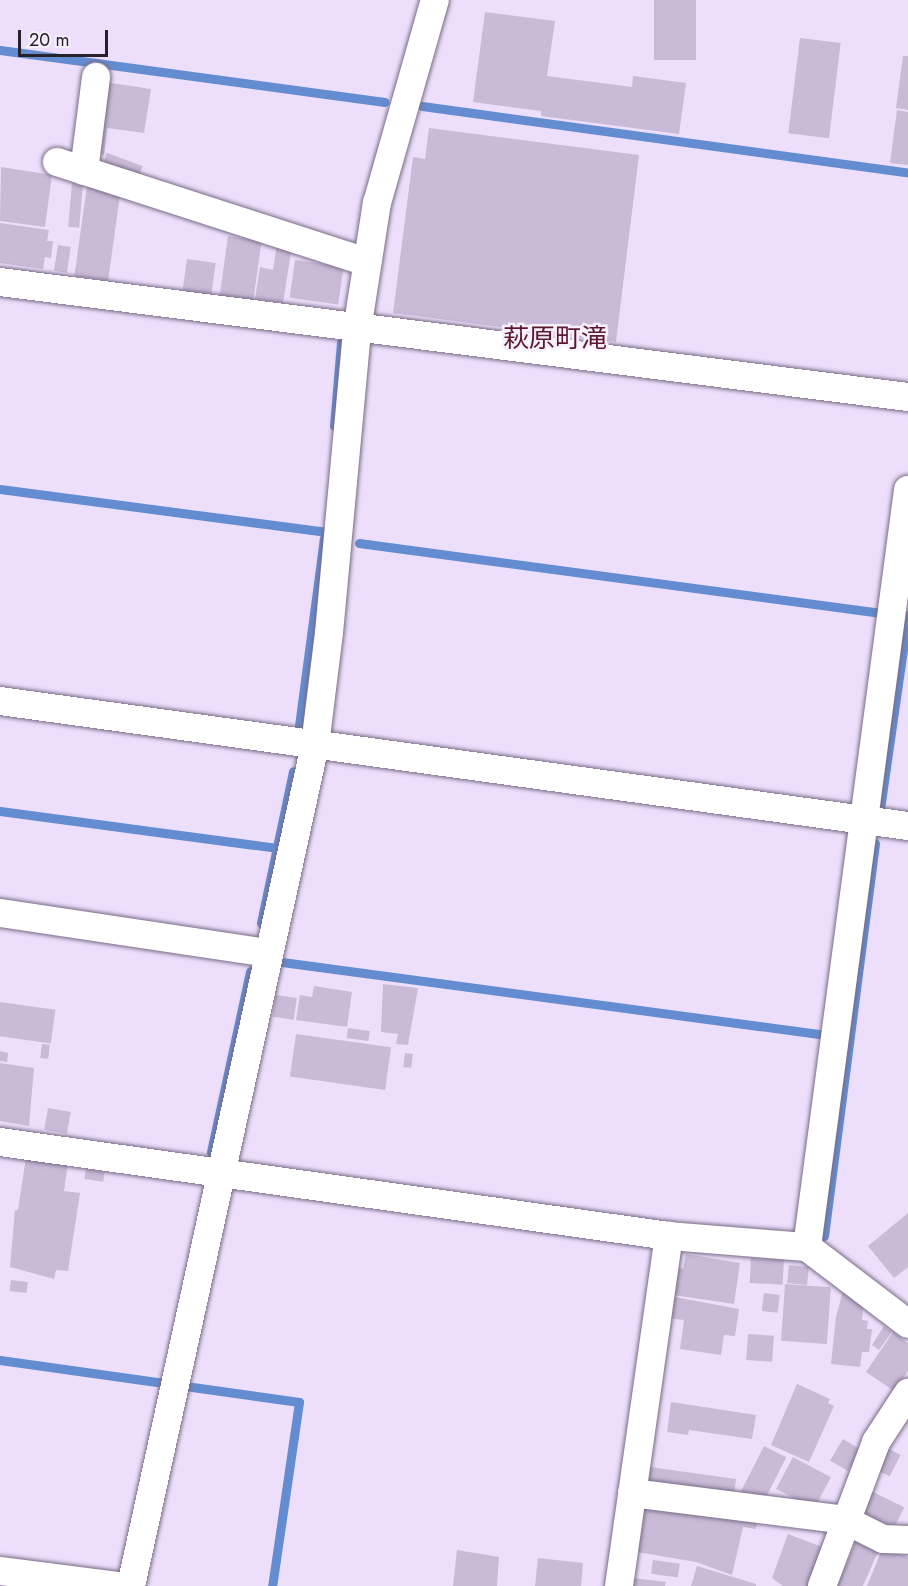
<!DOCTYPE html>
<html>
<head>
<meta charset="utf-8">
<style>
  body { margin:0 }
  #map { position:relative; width:908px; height:1586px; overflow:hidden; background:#eddffc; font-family:Jost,"Noto Sans JP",sans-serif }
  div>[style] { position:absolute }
  .stream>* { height:9px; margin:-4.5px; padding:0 4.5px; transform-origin:4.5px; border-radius:4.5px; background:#648cd0 }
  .building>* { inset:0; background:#c9bbd7; transform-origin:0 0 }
  .roads { filter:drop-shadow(0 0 2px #786b85) drop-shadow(0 0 2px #786b85) }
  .minor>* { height:28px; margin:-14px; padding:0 14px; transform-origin:14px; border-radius:14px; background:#fff }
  span { translate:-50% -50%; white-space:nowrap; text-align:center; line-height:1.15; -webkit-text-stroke:5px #f6f0fc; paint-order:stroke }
  .quarter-label { font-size:26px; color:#5c182e }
  .scale { position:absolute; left:18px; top:30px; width:90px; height:27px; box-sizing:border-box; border:3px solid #26212b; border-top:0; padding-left:8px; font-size:18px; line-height:21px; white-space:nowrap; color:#26212b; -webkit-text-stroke:4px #f6f0fc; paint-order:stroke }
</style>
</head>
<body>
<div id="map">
  <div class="stream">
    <div style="left:0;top:50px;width:388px;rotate:7.7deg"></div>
    <div style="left:422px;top:106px;width:491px;rotate:7.8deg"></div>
    <div style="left:334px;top:426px;width:84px;rotate:-85.2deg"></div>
    <div style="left:0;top:489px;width:328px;rotate:7.5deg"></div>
    <div style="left:359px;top:543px;width:527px;rotate:7.64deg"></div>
    <div style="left:298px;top:733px;width:197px;rotate:-82.4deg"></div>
    <div style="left:880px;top:809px;width:196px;rotate:-81.8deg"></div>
    <div style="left:0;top:811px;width:279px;rotate:7.6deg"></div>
    <div style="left:261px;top:923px;width:155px;rotate:-78.1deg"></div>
    <div style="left:282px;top:962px;width:549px;rotate:7.64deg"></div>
    <div style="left:211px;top:1152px;width:185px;rotate:-77.8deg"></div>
    <div style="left:824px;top:1236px;width:396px;rotate:-82.6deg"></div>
    <div style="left:0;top:1360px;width:302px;rotate:8deg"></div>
    <div style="left:299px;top:1402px;width:186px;rotate:98.3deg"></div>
  </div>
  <div class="building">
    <div style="left:654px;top:0;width:42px;height:60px"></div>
    <div style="clip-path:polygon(485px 12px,555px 21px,547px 76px,632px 87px,633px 76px,686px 83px,679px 134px,541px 116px,541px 111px,473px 102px)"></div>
    <div style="left:800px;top:38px;width:41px;height:96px;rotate:7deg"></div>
    <div style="clip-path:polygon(903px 56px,908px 56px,908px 110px,896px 108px)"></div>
    <div style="clip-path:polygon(104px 82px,151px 89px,144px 133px,107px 128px,104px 155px,94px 153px)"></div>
    <div style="clip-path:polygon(897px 110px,908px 112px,908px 165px,890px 163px)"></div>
    <div style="clip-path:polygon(429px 128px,639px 155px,616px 342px,393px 313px,413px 157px,425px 159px)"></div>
    <div style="left:107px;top:153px;width:38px;height:11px;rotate:20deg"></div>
    <div style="clip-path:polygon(1px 167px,52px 175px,45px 227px,0 221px)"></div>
    <div style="left:72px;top:183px;width:11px;height:44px;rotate:5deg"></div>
    <div style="left:87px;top:186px;width:34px;height:91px;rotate:8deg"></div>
    <div style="clip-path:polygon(0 223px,49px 230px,47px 241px,53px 241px,51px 258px,45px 257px,43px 269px,0 263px)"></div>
    <div style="left:228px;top:236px;width:34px;height:60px;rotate:8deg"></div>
    <div style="clip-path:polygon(277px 244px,292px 246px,283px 303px,255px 299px,260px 267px,273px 270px)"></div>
    <div style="left:58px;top:245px;width:13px;height:26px;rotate:9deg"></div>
    <div style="left:187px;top:259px;width:29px;height:33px;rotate:8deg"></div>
    <div style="left:295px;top:260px;width:49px;height:38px;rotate:8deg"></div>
    <div style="clip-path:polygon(383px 984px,418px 988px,408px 1045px,396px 1044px,398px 1034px,381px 1032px)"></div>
    <div style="clip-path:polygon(314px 986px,352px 992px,347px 1027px,296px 1020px,300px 995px,312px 997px)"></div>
    <div style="left:276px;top:995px;width:21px;height:22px;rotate:8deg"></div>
    <div style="left:0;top:1002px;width:56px;height:34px;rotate:8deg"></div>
    <div style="left:348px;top:1028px;width:22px;height:10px;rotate:8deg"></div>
    <div style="left:296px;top:1034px;width:96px;height:43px;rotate:8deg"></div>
    <div style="left:42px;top:1044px;width:8px;height:14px;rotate:7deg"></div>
    <div style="clip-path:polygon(0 1051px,8px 1053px,7px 1062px,0 1061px)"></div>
    <div style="left:405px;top:1053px;width:8px;height:14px;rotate:7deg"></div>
    <div style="clip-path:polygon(0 1063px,34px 1068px,29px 1126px,0 1121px)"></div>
    <div style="left:48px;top:1108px;width:23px;height:22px;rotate:10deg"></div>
    <div style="clip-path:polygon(26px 1157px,68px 1163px,64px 1191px,80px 1193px,68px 1271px,56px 1270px,54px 1279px,10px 1267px,15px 1210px,18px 1210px)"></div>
    <div style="left:86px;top:1169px;width:19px;height:10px;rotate:9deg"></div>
    <div style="clip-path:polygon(908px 1213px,908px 1267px,894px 1278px,868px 1246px)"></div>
    <div style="clip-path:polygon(686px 1254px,740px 1263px,734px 1304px,673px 1295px,676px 1267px,683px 1269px)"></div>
    <div style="left:751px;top:1258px;width:33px;height:25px;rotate:3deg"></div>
    <div style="left:789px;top:1265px;width:20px;height:18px;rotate:6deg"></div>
    <div style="left:11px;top:1280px;width:17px;height:11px;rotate:7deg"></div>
    <div style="left:785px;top:1284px;width:46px;height:57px;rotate:4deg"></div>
    <div style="clip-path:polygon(843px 1291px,863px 1306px,862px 1320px,868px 1321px,867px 1329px,872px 1329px,869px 1352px,862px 1352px,860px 1367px,831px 1364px,836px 1317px)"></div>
    <div style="left:764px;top:1293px;width:16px;height:18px;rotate:7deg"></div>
    <div style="clip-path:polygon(670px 1296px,739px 1309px,735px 1336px,724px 1335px,721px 1355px,680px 1349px,684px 1320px,666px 1318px)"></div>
    <div style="clip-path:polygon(884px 1326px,892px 1332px,879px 1350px,872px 1345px)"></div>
    <div style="clip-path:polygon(893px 1332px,908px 1343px,908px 1371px,894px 1391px,866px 1372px)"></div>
    <div style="left:748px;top:1334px;width:26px;height:26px;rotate:4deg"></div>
    <div style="clip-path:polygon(797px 1384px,830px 1399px,828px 1403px,834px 1406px,809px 1462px,771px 1445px)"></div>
    <div style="clip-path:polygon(671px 1402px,756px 1415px,752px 1439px,689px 1430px,688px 1435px,667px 1432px)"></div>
    <div style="left:843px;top:1439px;width:21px;height:25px;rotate:31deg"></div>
    <div style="left:764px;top:1446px;width:25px;height:51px;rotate:27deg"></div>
    <div style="left:889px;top:1449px;width:13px;height:24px;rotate:27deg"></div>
    <div style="left:793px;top:1457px;width:43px;height:36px;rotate:28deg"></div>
    <div style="left:650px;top:1467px;width:87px;height:19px;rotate:8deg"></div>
    <div style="left:871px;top:1491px;width:37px;height:27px;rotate:26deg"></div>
    <div style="clip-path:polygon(645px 1502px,758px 1518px,756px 1529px,743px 1527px,732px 1575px,696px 1562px,637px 1552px)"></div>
    <div style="clip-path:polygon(788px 1534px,822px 1547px,811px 1586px,783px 1586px,772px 1578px)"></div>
    <div style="clip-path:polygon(858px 1537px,880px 1547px,863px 1586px,837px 1586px)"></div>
    <div style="clip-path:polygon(887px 1548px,908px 1557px,908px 1586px,867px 1586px,881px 1552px,885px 1554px)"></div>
    <div style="clip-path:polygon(457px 1550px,499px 1557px,497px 1586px,453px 1586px)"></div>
    <div style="clip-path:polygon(538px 1558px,583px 1563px,581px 1586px,535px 1586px)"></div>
    <div style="left:653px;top:1560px;width:27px;height:14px;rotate:8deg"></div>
    <div style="clip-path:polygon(697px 1566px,756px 1584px,756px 1586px,691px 1586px)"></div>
    <div style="clip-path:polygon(633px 1578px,666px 1582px,665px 1586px,632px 1586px)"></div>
  </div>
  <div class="roads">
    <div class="minor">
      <div style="left:57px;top:162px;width:326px;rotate:17.9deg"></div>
      <div style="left:84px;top:171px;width:95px;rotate:-82.7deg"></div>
      <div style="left:0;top:282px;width:915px;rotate:7.22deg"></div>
      <div style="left:0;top:701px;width:917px;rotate:7.84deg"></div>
      <div style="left:0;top:913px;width:272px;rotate:8.5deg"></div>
      <div style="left:0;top:1142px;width:676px;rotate:8deg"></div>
      <div style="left:669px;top:1236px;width:138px;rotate:4.6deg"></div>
      <div style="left:807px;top:1247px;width:127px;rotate:37.3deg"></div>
      <div style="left:807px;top:1247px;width:764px;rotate:-82.4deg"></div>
      <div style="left:632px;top:1493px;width:215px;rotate:7.2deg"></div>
      <div style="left:845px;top:1520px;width:42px;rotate:26.6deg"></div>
      <div style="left:883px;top:1539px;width:25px;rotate:2deg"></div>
      <div style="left:0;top:1571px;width:120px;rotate:7.2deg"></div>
      <div style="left:131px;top:1586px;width:861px;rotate:-77.66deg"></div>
      <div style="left:315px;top:745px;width:113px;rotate:-82.9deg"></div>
      <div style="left:329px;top:633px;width:304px;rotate:-84.7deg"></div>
      <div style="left:357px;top:330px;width:129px;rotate:-81.1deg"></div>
      <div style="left:377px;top:203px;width:211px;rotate:-74.1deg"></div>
      <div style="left:619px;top:1586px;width:354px;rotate:-81.9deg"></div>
      <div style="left:822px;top:1586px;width:154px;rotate:-69.4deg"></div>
      <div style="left:876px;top:1442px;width:59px;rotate:-56.9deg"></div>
    </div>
  </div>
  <div class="quarter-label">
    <span style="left:555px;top:339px">萩原町滝</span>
  </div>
  <div class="scale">20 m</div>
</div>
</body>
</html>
